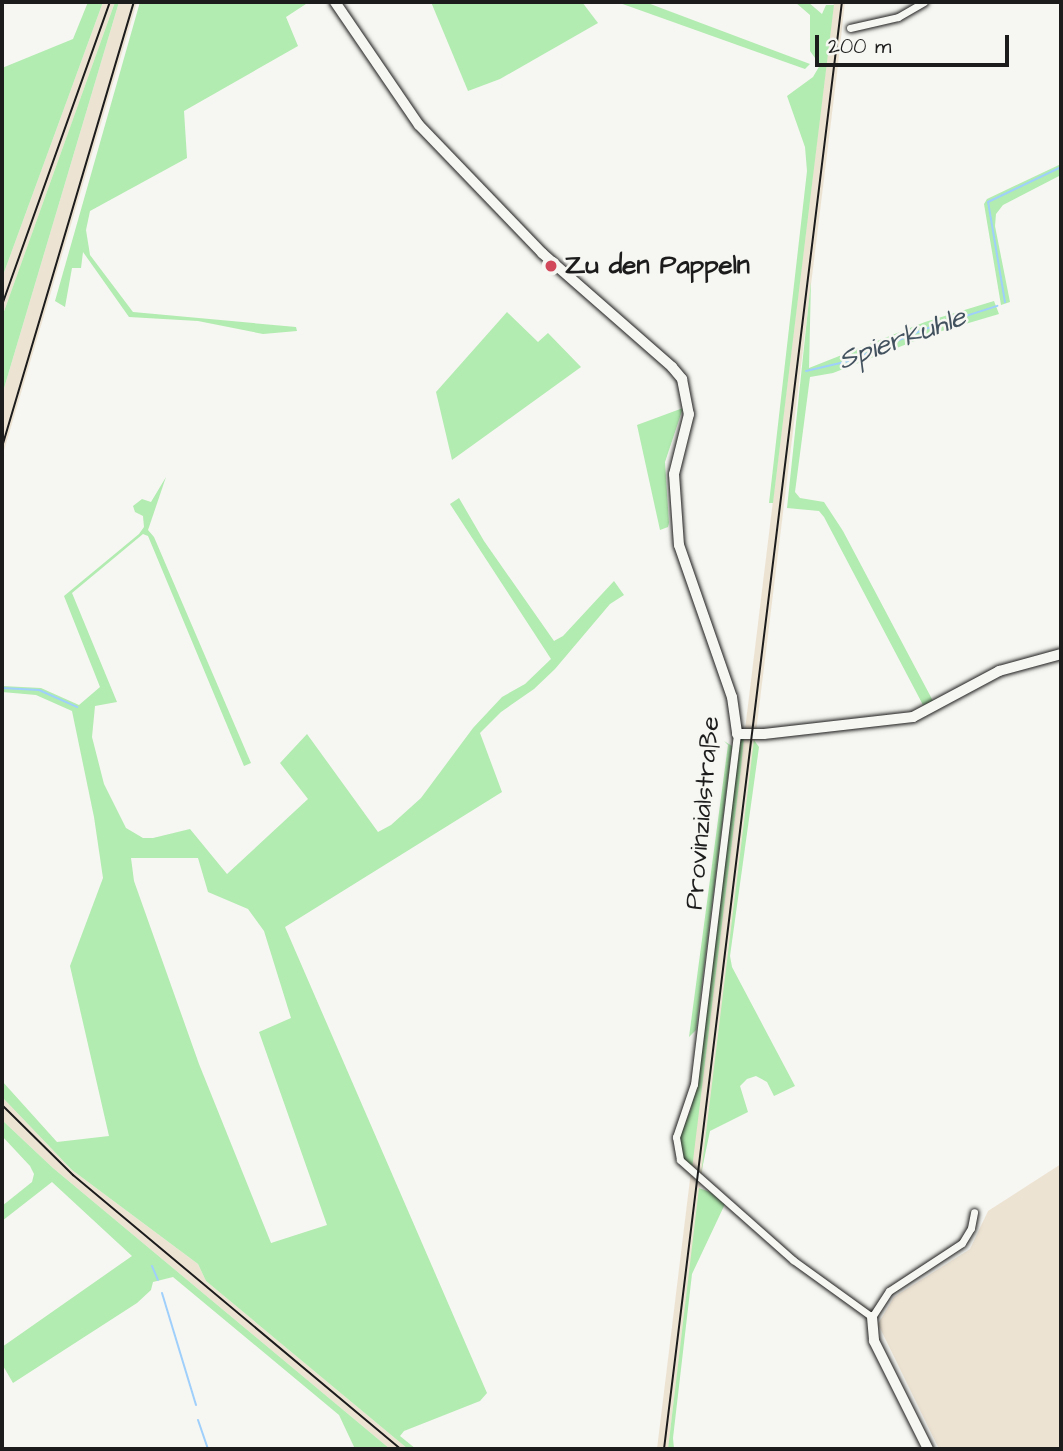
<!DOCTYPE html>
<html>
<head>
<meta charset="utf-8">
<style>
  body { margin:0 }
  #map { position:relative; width:1063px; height:1451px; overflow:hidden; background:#f6f6f2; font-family:"Architects Daughter",sans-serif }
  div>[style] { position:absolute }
  .built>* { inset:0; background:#ede3d3 }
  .green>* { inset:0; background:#b2ecb0 }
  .stream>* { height:2px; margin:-1px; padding:0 1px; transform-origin:1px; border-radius:1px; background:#9fcffb }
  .roads { filter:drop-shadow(0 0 2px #1c1c1c) drop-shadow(0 0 2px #1c1c1c) }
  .street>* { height:7px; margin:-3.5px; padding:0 3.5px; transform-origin:3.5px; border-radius:3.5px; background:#f6f6f2 }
  .secondary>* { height:10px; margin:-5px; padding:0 5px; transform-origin:5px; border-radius:5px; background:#f6f6f2 }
  .rail>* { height:2px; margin:-1px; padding:0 1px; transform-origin:1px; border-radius:1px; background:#1c1c1c }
  .dots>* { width:19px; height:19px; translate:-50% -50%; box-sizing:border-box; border:4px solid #f6f6f2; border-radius:50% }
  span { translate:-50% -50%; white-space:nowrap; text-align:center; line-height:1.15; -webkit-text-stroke:5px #f6f6f2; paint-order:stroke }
  .poi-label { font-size:26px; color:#1c1c1c; font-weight:700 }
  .left { translate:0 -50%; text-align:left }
  .street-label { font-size:26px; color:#1c1c1c }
  .water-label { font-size:28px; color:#43525f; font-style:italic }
  .frame { position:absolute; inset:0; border:4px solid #1c1c1c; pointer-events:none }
  .scale { position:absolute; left:815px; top:35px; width:194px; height:32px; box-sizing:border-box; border:4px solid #1c1c1c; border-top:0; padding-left:9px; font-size:21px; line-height:24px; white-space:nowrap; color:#1c1c1c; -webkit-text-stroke:5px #f6f6f2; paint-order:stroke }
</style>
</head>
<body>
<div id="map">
  <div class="built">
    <div style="clip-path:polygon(103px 2px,115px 2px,2px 317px,2px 278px)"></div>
    <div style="clip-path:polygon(119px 2px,137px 2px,2px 457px,2px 395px)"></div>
    <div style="clip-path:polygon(834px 2px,845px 2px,837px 73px,668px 1449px,657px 1449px)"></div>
    <div style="clip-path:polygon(2px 1097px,72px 1170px,198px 1264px,206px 1281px,408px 1449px,390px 1449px,53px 1168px,2px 1120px)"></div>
    <div style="clip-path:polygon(1061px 1164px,1061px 1449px,939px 1449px,878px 1324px,894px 1297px,970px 1249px,988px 1211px)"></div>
  </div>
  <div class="green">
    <div style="clip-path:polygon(88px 2px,103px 2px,2px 278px,2px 68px,73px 39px)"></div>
    <div style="clip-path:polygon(115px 2px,119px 2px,2px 395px,2px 317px)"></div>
    <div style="clip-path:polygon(140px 2px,309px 2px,286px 17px,298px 46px,184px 111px,187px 158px,90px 211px,86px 230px,90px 255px,133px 312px,296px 327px,297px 331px,263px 334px,198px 321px,129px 317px,83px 252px,81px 268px,72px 268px,65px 307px,55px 301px)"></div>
    <div style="clip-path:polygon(431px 2px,582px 2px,598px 23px,500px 79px,468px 91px)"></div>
    <div style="clip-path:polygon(617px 2px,645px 2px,810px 64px,805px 69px)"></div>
    <div style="clip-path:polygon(795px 2px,808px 2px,822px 14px,826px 5px,834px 5px,773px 503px,769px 503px,807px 171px,805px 147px,787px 96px,813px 77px,820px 65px,810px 51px,810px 15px)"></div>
    <div style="clip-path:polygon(1061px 164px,1061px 175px,1003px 205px,996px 214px,995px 226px,1010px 302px,1001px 305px,984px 204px,987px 199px)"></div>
    <div style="clip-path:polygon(811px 281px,809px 368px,925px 322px,994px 301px,999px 314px,935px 333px,833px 373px,810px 377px,795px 492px,800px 498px,824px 502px,843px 531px,933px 701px,923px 705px,824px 517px,819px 511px,787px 508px)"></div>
    <div style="clip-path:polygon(507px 312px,538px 342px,548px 333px,581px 367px,452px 460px,436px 392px)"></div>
    <div style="clip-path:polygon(683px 408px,665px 462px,669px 523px,668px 527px,660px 530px,637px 425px)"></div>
    <div style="clip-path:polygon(evenodd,166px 477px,148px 530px,154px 537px,251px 763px,244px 766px,148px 536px,143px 534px,72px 593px,117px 702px,95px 706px,92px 737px,104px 784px,126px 828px,143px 838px,153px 838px,190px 829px,227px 874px,308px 799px,280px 763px,307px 734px,378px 832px,391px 825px,421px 798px,473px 728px,502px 697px,525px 684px,551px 659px,450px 504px,459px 498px,484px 541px,554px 641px,563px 636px,614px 581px,624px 595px,610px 604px,555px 669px,534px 689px,501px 712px,480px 733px,502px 792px,285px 927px,487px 1393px,480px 1401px,404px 1431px,400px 1436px,416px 1449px,408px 1449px,206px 1281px,198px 1264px,72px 1170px,2px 1097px,2px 1081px,57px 1142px,109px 1136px,70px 966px,103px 878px,94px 817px,72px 711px,36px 695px,2px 692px,2px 686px,41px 688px,79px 705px,100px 687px,64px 596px,139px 534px,144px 527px,143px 516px,135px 512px,133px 506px,142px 499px,151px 502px,166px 477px,198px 858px,208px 892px,248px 909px,264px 931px,291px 1018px,259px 1032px,327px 1225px,271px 1243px,199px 1064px,134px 881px,131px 858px,198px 858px)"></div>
    <div style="clip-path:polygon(741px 738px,744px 738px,741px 768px,692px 1169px,683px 1159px,679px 1139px,691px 1109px,697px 1080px,738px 743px)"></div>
    <div style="clip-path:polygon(754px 740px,759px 747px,730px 956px,732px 967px,795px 1086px,774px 1096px,767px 1082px,756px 1076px,747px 1079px,740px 1086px,748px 1112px,710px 1131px,701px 1174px)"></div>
    <div style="clip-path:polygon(724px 741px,732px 746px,698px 1014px,696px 1030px,689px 1037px,728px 745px)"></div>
    <div style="clip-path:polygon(2px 1120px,53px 1168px,390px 1449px,355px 1449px,339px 1415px,173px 1277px,153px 1282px,151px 1290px,137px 1303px,13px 1383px,2px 1364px,2px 1347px,132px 1256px,52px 1182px,2px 1221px,2px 1206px,32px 1182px,34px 1174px,30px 1166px,2px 1136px)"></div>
    <div style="clip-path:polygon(699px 1188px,710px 1192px,725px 1204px,692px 1274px,673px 1438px,674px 1449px,668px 1449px)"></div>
  </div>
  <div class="stream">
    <div style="left:1005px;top:302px;width:101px;rotate:-99.6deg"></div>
    <div style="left:988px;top:202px;width:81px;rotate:-25.6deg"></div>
    <div style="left:806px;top:371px;width:44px;rotate:-13.1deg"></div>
    <div style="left:849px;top:361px;width:82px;rotate:-22.8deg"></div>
    <div style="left:925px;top:329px;width:76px;rotate:-17.7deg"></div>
    <div style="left:2px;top:688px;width:37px;rotate:3deg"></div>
    <div style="left:39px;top:690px;width:42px;rotate:24.1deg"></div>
    <div style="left:152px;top:1266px;width:15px;rotate:67deg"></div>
    <div style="left:162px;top:1293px;width:117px;rotate:73.1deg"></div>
    <div style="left:198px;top:1420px;width:31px;rotate:71deg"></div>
  </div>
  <div class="roads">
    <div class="street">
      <div style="left:850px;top:28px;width:49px;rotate:-12.9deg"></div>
      <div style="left:898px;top:17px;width:30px;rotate:-30deg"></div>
      <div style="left:737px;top:734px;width:353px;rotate:97deg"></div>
      <div style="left:694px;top:1084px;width:56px;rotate:108.8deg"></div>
      <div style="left:676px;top:1137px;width:23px;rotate:80deg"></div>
      <div style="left:680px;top:1160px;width:151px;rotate:41.5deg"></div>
      <div style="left:793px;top:1260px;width:97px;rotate:35.8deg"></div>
      <div style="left:872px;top:1317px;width:31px;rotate:-57deg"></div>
      <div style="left:889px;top:1291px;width:87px;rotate:-33.3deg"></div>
      <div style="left:962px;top:1243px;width:17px;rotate:-59deg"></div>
      <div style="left:971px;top:1228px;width:16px;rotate:-79deg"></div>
    </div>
    <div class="secondary">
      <div style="left:335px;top:2px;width:149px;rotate:55.7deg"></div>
      <div style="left:419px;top:125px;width:178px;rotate:46.1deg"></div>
      <div style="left:542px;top:253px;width:173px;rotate:41.2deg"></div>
      <div style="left:672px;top:367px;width:16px;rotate:50deg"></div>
      <div style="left:682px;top:379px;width:36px;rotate:79deg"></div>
      <div style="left:689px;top:414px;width:62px;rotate:104deg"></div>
      <div style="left:674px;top:474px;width:71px;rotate:86deg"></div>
      <div style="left:679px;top:545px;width:161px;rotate:70.8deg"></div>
      <div style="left:732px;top:697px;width:37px;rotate:82deg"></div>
      <div style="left:737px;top:734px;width:27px"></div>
      <div style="left:764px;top:734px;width:150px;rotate:-6.5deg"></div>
      <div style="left:913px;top:717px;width:98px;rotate:-28.1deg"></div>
      <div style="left:999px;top:671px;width:64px;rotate:-15.3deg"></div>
      <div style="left:872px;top:1317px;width:24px;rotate:85deg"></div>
      <div style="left:874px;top:1341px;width:121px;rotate:63.4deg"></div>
    </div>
  </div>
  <div class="rail">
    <div style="left:2px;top:305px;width:322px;rotate:-70.4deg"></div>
    <div style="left:2px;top:447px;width:464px;rotate:-73.5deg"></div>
    <div style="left:2px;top:1105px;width:100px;rotate:44.6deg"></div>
    <div style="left:73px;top:1175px;width:427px;rotate:39.9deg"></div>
    <div style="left:664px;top:1449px;width:1458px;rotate:-82.99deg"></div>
  </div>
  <div class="dots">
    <div style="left:551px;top:266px;background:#d1495b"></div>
  </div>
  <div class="poi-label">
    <span class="left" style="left:565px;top:266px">Zu den Pappeln</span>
  </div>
  <div class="street-label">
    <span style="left:703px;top:813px;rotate:-85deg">Provinzialstraße</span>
  </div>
  <div class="water-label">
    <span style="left:902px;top:339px;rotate:-20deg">Spierkuhle</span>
  </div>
  <div class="frame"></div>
  <div class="scale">200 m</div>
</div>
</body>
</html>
